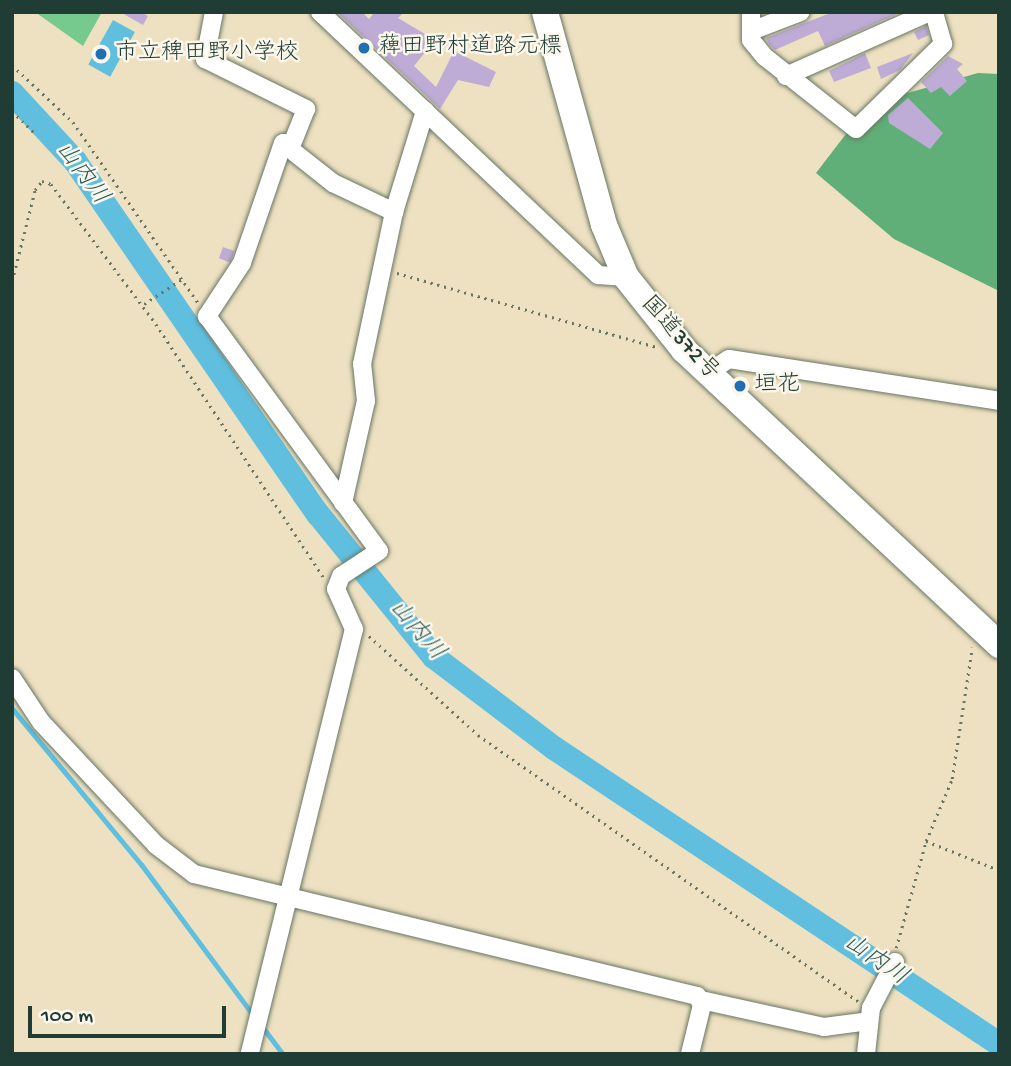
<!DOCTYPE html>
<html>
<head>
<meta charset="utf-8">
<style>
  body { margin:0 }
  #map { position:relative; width:1011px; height:1066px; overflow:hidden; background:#eee1c1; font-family:"Gochi Hand","Klee One",sans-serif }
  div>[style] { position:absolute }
  .green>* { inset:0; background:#76ca8d }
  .forest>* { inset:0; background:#60ae78 }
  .water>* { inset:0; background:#60bfde; transform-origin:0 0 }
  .stream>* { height:4.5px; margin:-2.25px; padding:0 2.25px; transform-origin:2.25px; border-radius:2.25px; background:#60bfde }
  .river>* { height:24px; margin:-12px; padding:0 12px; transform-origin:12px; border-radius:12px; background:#60bfde }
  .building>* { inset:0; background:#beacd6; transform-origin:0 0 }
  .path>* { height:2.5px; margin-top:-1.25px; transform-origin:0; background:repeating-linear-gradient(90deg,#677665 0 2px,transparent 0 7px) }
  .roads { filter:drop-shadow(0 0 2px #677665) drop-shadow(0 0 2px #677665) }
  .minor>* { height:18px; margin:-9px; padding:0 9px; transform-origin:9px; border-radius:9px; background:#fff }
  .highway>* { height:26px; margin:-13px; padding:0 13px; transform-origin:13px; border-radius:13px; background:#fff }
  .dots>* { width:19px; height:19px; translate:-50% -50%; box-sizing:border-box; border:4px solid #fbf7ec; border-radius:50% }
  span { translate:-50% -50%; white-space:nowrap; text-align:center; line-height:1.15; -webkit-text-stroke:5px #fbf7ec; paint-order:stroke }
  .poi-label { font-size:23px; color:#1f3d34 }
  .left { translate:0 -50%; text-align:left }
  .street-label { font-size:23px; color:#1f3d34 }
  .water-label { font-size:24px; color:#2f5e5e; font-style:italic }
  .frame { position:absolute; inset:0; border:14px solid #1f3d34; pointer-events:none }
  .scale { position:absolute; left:28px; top:1006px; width:198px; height:32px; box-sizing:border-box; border:4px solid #1f3d34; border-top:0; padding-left:9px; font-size:21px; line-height:24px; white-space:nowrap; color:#1f3d34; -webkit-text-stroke:5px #fbf7ec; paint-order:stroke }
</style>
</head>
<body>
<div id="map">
  <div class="green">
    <div style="clip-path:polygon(35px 12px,102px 12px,83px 46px)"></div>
  </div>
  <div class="forest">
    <div style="clip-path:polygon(978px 73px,999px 74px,999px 291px,894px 239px,816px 173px,869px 104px)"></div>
  </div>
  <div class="water">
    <div style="left:113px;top:20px;width:25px;height:51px;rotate:29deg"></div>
  </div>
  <div class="stream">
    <div style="left:12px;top:708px;width:204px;rotate:50.4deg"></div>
    <div style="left:142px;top:865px;width:189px;rotate:53.4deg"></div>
    <div style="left:262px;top:1026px;width:35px;rotate:53deg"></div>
  </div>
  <div class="river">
    <div style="left:12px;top:93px;width:93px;rotate:47.2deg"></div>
    <div style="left:75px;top:161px;width:429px;rotate:55.5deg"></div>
    <div style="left:318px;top:514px;width:184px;rotate:51deg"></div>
    <div style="left:434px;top:657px;width:151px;rotate:37.2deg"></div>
    <div style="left:554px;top:748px;width:534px;rotate:33.63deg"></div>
  </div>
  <div class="building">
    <div style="clip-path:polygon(120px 12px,141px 12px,148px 16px,143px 25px)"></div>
    <div style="clip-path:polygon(337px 12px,362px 12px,369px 19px,375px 12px,404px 12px,398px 18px,435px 40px,414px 66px,436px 87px,454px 51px,496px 72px,489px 87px,458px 80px,440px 109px)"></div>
    <div style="clip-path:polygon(833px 12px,901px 12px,825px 46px,818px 31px,775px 50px,769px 44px,766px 38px)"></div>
    <div style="clip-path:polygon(926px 26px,929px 35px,918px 40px,914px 32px)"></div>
    <div style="clip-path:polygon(865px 53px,871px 68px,834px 82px,829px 71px)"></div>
    <div style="clip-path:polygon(913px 53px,900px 70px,881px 79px,877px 67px)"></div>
    <div style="clip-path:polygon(948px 56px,963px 64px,957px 69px,967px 81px,950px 96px,941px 87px,931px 93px,921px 82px)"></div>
    <div style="clip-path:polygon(908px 98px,943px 133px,930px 149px,889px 123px,888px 115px)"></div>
    <div style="left:223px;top:247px;width:12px;height:12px;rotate:20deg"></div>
  </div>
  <div class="path">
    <div style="left:12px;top:65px;width:83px;rotate:43.1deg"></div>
    <div style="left:73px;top:122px;width:221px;rotate:55.3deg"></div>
    <div style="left:12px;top:111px;width:33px;rotate:44deg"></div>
    <div style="left:397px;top:273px;width:270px;rotate:15.9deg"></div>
    <div style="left:12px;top:281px;width:94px;rotate:-75.8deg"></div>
    <div style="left:35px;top:190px;width:11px;rotate:-52deg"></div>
    <div style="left:42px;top:181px;width:9px;rotate:18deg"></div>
    <div style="left:51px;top:184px;width:175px;rotate:53.1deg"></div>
    <div style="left:156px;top:324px;width:305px;rotate:56.5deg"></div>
    <div style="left:144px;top:304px;width:45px;rotate:-33.3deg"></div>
    <div style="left:369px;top:636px;width:147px;rotate:42.2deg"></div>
    <div style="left:478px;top:735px;width:465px;rotate:35deg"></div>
    <div style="left:926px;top:841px;width:79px;rotate:21.7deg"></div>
    <div style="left:896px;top:948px;width:111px;rotate:-74.3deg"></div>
    <div style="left:926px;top:841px;width:67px;rotate:-67.2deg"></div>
    <div style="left:952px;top:779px;width:133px;rotate:-81.3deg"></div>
  </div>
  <div class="roads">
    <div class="minor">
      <div style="left:214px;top:12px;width:48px;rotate:100.8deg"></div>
      <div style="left:205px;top:59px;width:113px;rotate:26.3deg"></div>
      <div style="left:306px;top:109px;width:43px;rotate:111.8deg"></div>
      <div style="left:290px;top:149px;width:9px;rotate:-139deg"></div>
      <div style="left:283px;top:143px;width:127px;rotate:108.9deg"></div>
      <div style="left:242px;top:263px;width:64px;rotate:123.4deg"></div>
      <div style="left:207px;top:316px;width:291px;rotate:53.8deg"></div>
      <div style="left:379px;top:551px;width:45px;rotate:146.7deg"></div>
      <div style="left:341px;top:576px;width:14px;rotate:111deg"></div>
      <div style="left:336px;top:589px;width:44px;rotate:65.8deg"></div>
      <div style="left:354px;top:629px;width:438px;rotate:103.8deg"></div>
      <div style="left:320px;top:12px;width:383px;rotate:43.4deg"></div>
      <div style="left:598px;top:275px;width:28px;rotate:4deg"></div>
      <div style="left:751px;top:12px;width:28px;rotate:90deg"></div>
      <div style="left:751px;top:40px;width:22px;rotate:51deg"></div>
      <div style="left:765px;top:57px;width:116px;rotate:38.4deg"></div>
      <div style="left:856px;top:129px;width:122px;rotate:-44.3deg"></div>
      <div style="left:943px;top:44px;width:33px;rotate:-106deg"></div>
      <div style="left:751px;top:31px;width:53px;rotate:-20.8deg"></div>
      <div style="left:786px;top:76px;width:158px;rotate:-24deg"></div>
      <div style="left:290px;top:149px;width:55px;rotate:38.3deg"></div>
      <div style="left:333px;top:183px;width:68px;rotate:25.4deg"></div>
      <div style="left:708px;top:373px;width:25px;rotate:-34deg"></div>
      <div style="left:729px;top:359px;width:273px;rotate:8.8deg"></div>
      <div style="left:343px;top:503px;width:105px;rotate:-77.3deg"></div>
      <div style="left:366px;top:401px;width:37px;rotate:-96deg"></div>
      <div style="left:362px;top:364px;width:155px;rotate:-78.1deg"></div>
      <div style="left:394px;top:212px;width:106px;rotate:-72.9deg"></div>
      <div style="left:12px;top:678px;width:53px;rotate:56.6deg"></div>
      <div style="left:41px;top:722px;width:168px;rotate:46.9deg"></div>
      <div style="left:156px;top:845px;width:48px;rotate:37.3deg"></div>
      <div style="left:194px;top:874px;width:518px;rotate:13.63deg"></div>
      <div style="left:697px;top:996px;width:10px;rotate:61deg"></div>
      <div style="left:702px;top:1005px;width:50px;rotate:103.8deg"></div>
      <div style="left:701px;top:1000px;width:126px;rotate:12.4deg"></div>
      <div style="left:824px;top:1027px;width:45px;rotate:-7.6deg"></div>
      <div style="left:866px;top:1054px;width:46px;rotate:-83.8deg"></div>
      <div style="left:871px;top:1008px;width:52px;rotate:-62.4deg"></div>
    </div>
    <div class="highway">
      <div style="left:545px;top:12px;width:221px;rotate:74.5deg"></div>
      <div style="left:604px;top:225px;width:56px;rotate:67.1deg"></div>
      <div style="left:626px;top:277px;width:93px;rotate:51.5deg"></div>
      <div style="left:684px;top:350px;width:432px;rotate:43.1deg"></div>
    </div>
  </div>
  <div class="dots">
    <div style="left:364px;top:48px;background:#1f6fb2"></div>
    <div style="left:101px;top:54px;background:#1f6fb2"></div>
    <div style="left:740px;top:386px;background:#1f6fb2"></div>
  </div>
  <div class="poi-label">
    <span class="left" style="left:378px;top:48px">薭田野村道路元標</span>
    <span class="left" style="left:115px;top:54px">市立稗田野小学校</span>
    <span class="left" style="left:754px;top:386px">垣花</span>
  </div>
  <div class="street-label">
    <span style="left:679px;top:339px;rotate:48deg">国道372号</span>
  </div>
  <div class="water-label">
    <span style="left:81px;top:174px;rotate:53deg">山内川</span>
    <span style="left:416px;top:631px;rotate:49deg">山内川</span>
    <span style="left:875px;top:961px;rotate:34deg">山内川</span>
  </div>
  <div class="frame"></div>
  <div class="scale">100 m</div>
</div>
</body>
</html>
